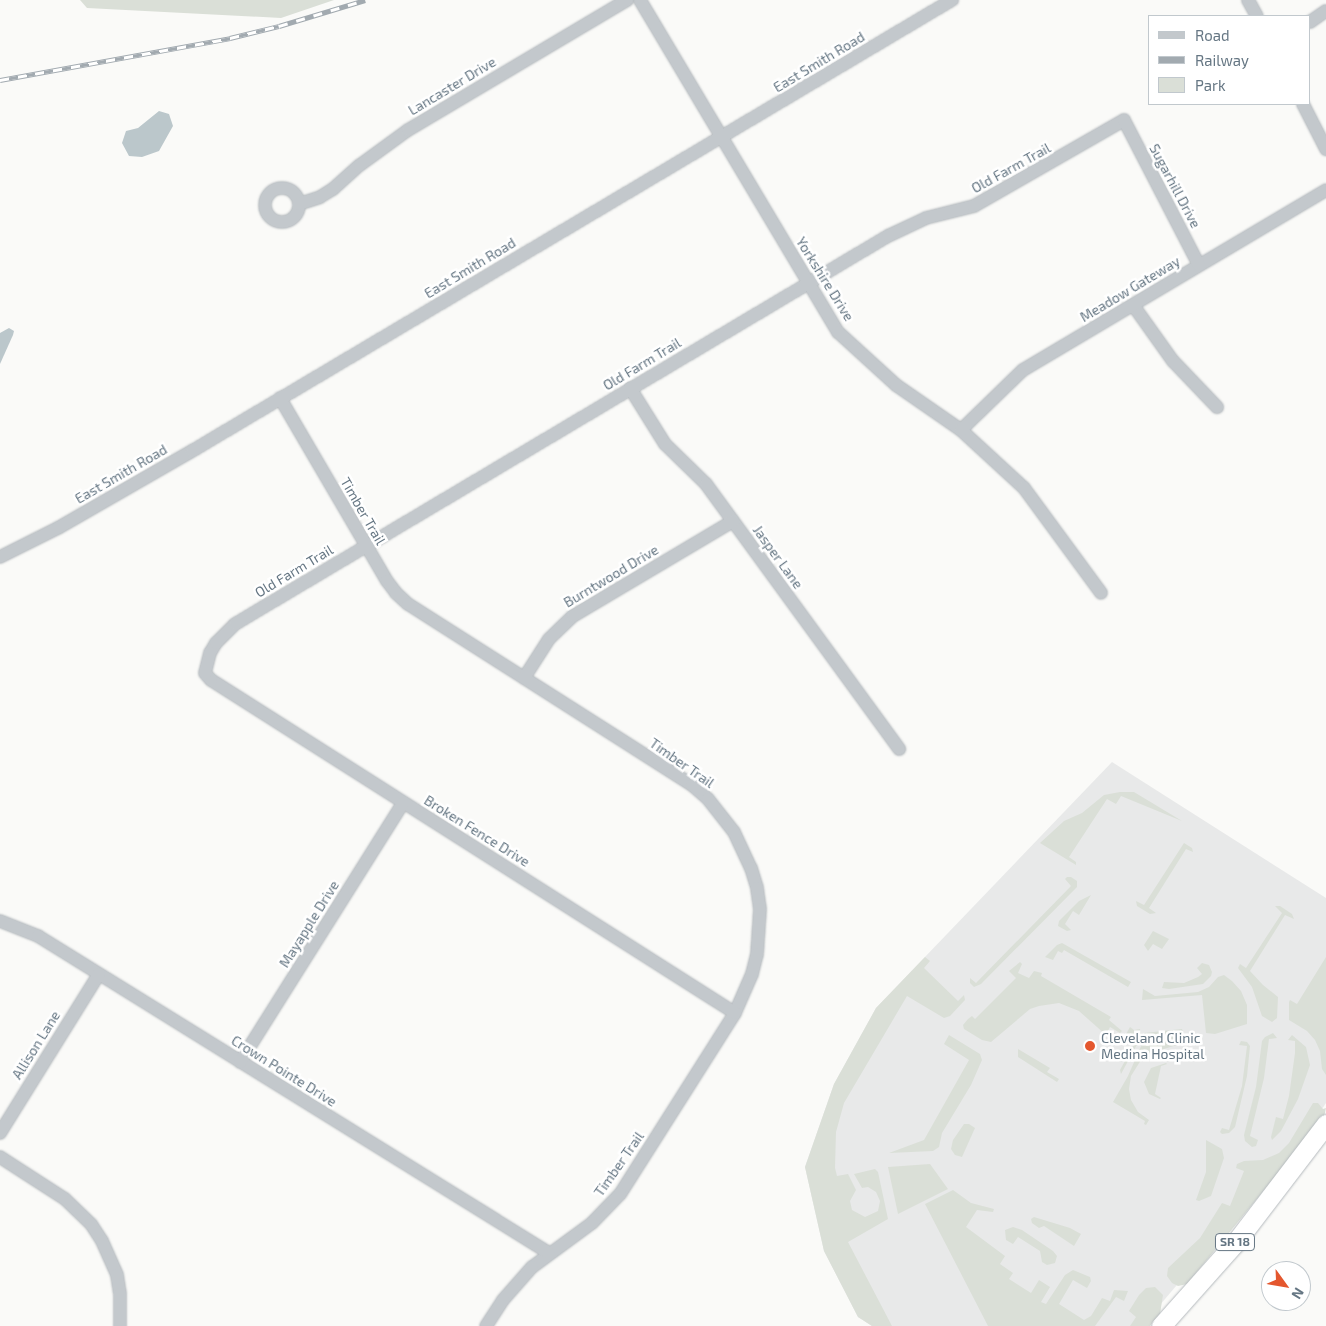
<!DOCTYPE html>
<html>
<head>
<meta charset="utf-8">
<style>
  body { margin:0 }
  #map { position:relative; width:1326px; height:1326px; overflow:hidden; background:#fafaf8; font-family:"Exo 2",sans-serif }
  div>[style] { position:absolute }
  .built>* { inset:0; background:#e8e9e9 }
  .green>* { inset:0; background:#dadfd7 }
  .water>* { inset:0; background:#bbc7cb }
  .roads { filter:drop-shadow(0 0 1px #b4b9bd) drop-shadow(0 0 1px #b4b9bd) }
  .minor>* { height:12px; margin:-6px; padding:0 6px; transform-origin:6px; border-radius:6px; background:#c3c8cc }
  .minor>.ring { margin:-6px; padding:0; box-sizing:content-box; background:none; border:12px solid #c3c8cc; border-radius:50% }
  .highway>* { height:19px; margin:-9.5px; padding:0 9.5px; transform-origin:9.5px; border-radius:9.5px; background:#fff }
  .rail>* { height:5px; margin-top:-2.5px; transform-origin:0; background:repeating-linear-gradient(90deg,#fff 0 9px,#a2aab0 0 18px); box-sizing:border-box; border-block:1px solid #a2aab0 }
  .dots>* { width:14px; height:14px; translate:-50% -50%; box-sizing:border-box; border:2px solid #fff; border-radius:50% }
  span { translate:-50% -50%; white-space:nowrap; text-align:center; line-height:1.15; -webkit-text-stroke:5px #fff; paint-order:stroke }
  .shield-label span { padding:1px 4px; background:#fff; border:1px solid; border-radius:4px; -webkit-text-stroke-width:0 }
  .shield-label { font-size:12px; color:#657683; font-weight:700 }
  .street-label { font-size:14px; color:#657683 }
  .poi-label { font-size:14px; color:#657683 }
  .left { translate:0 -50%; text-align:left }
  .legend { position:absolute; left:1148px; top:15px; width:162px; height:90px; box-sizing:border-box; background:#fff; border:1px solid #c1c8cd; margin:0; padding:6px 9px; list-style:none; font-size:15px; color:#657683 }
  .legend li { display:flex; align-items:center; gap:10px; height:25px }
  .legend b { width:25px; border:1px solid #c1c8cd }
  .north { position:absolute; left:1261px; top:1261px; width:50px; height:50px; box-sizing:border-box; background:#fff; border:1px solid #c1c8cd; border-radius:50%; rotate:122deg; font-size:14px; font-weight:700; line-height:20px; text-align:center; color:#657683 }
  .north::after { content:''; display:block; margin:auto; width:18px; height:22px; background:#e4572e; clip-path:polygon(50% 0,100% 100%,50% 72%,0 100%) }
</style>
</head>
<body>
<div id="map">
  <div class="built">
    <div style="clip-path:polygon(1112px 762px,1326px 898px,1326px 1103px,1303px 1137px,1142px 1326px,872px 1326px,858px 1317px,824px 1251px,805px 1167px,834px 1084px,876px 1008px)"></div>
  </div>
  <div class="green">
    <div style="clip-path:polygon(80px 0,334px 0,281px 18px,87px 8px)"></div>
    <div style="clip-path:polygon(1120px 792px,1134px 792px,1182px 821px,1121px 796px,1116px 804px,1107px 799px,1069px 857px,1076px 862px,1076px 865px,1040px 843px,1064px 821px,1082px 813px,1104px 795px)"></div>
    <div style="clip-path:polygon(1184px 843px,1192px 848px,1193px 852px,1186px 849px,1149px 908px,1156px 913px,1150px 914px,1137px 906px,1136px 901px,1144px 905px)"></div>
    <div style="clip-path:polygon(1067px 877px,1071px 877px,1077px 881px,1077px 887px,981px 984px,974px 987px,970px 983px,970px 978px,976px 983px,1071px 886px,1065px 879px)"></div>
    <div style="clip-path:polygon(1091px 895px,1079px 915px,1073px 911px,1065px 924px,1071px 930px,1067px 931px,1058px 926px,1059px 921px,1079px 901px)"></div>
    <div style="clip-path:polygon(1275px 906px,1280px 906px,1292px 914px,1294px 919px,1285px 915px,1250px 971px,1263px 985px,1278px 997px,1277px 1018px,1272px 1022px,1262px 1016px,1252px 987px,1238px 968px,1240px 964px,1246px 968px,1282px 913px)"></div>
    <div style="clip-path:polygon(1153px 931px,1169px 939px,1162px 949px,1153px 944px,1148px 951px,1144px 945px)"></div>
    <div style="clip-path:polygon(1062px 943px,1131px 982px,1128px 987px,1064px 950px,1062px 953px,1058px 951px,1053px 960px,1045px 957px,1057px 945px)"></div>
    <div style="clip-path:polygon(925px 957px,930px 961px,924px 968px,958px 1001px,964px 995px,965px 1000px,950px 1016px,944px 1018px,907px 996px,844px 1103px,836px 1132px,835px 1168px,837px 1176px,848px 1174px,856px 1190px,850px 1201px,852px 1210px,865px 1217px,878px 1211px,880px 1201px,876px 1192px,868px 1187px,862px 1188px,854px 1174px,875px 1169px,878px 1172px,888px 1219px,848px 1242px,892px 1326px,872px 1326px,858px 1317px,824px 1251px,805px 1167px,834px 1084px,876px 1008px)"></div>
    <div style="clip-path:polygon(1326px 957px,1326px 1075px,1322px 1069px,1320px 1051px,1315px 1040px,1307px 1031px,1289px 1020px,1289px 1002px,1290px 1000px,1297px 1004px)"></div>
    <div style="clip-path:polygon(1020px 962px,1022px 964px,1018px 973px,1029px 978px,1034px 971px,1042px 973px,1041px 976px,1111px 1017px,1109px 1020px,1122px 1031px,1120px 1033px,1110px 1027px,1106px 1035px,1079px 1011px,1059px 1003px,1039px 1006px,1030px 1009px,991px 1042px,982px 1040px,964px 1029px,963px 1025px,968px 1019px,972px 1016px,975px 1019px,1016px 978px,1009px 971px)"></div>
    <div style="clip-path:polygon(1202px 963px,1209px 965px,1212px 972px,1211px 976px,1203px 984px,1169px 989px,1162px 988px,1164px 982px,1184px 983px,1198px 977px,1202px 974px,1197px 968px)"></div>
    <div style="clip-path:polygon(1224px 975px,1232px 981px,1241px 991px,1247px 1005px,1247px 1024px,1215px 1034px,1206px 1033px,1202px 995px,1142px 1000px,1143px 989px,1155px 996px,1198px 992px,1209px 987px,1218px 977px)"></div>
    <div style="clip-path:polygon(1130px 1027px,1134px 1030px,1140px 1029px,1141px 1037px,1121px 1074px,1120px 1070px,1135px 1043px,1125px 1036px)"></div>
    <div style="clip-path:polygon(1182px 1029px,1185px 1038px,1183px 1043px,1148px 1054px,1141px 1060px,1131px 1076px,1129px 1089px,1131px 1100px,1138px 1112px,1149px 1120px,1146px 1125px,1144px 1124px,1145px 1121px,1113px 1102px,1128px 1076px,1145px 1037px,1144px 1033px)"></div>
    <div style="clip-path:polygon(1273px 1033px,1277px 1038px,1269px 1039px,1264px 1078px,1250px 1136px,1258px 1140px,1256px 1146px,1252px 1147px,1245px 1141px,1244px 1135px,1256px 1087px,1262px 1041px,1265px 1037px)"></div>
    <div style="clip-path:polygon(949px 1035px,980px 1054px,982px 1060px,971px 1085px,942px 1133px,939px 1147px,933px 1151px,889px 1153px,924px 1140px,969px 1060px,944px 1044px)"></div>
    <div style="clip-path:polygon(1292px 1035px,1306px 1047px,1310px 1065px,1298px 1099px,1281px 1131px,1272px 1140px,1271px 1137px,1276px 1117px,1283px 1119px,1289px 1096px,1295px 1053px,1295px 1041px,1288px 1040px)"></div>
    <div style="clip-path:polygon(1241px 1041px,1247px 1042px,1250px 1046px,1247px 1076px,1235px 1127px,1229px 1133px,1222px 1134px,1220px 1132px,1222px 1128px,1229px 1130px,1242px 1086px,1247px 1046px,1239px 1045px)"></div>
    <div style="clip-path:polygon(1018px 1049px,1050px 1068px,1047px 1072px,1059px 1079px,1057px 1082px,1018px 1057px)"></div>
    <div style="clip-path:polygon(1166px 1063px,1167px 1064px,1161px 1066px,1155px 1094px,1161px 1098px,1160px 1099px,1149px 1094px,1144px 1082px,1151px 1068px)"></div>
    <div style="clip-path:polygon(1313px 1103px,1318px 1103px,1323px 1109px,1326px 1108px,1324px 1117px,1187px 1284px,1178px 1286px,1172px 1283px,1167px 1276px,1168px 1268px,1200px 1238px,1222px 1203px,1230px 1206px,1244px 1171px,1236px 1168px,1237px 1164px,1244px 1161px,1263px 1160px,1279px 1153px,1289px 1143px)"></div>
    <div style="clip-path:polygon(964px 1124px,969px 1124px,975px 1128px,962px 1157px,955px 1155px,951px 1149px,953px 1140px)"></div>
    <div style="clip-path:polygon(1206px 1140px,1222px 1149px,1224px 1158px,1211px 1196px,1199px 1201px,1196px 1200px,1206px 1172px)"></div>
    <div style="clip-path:polygon(930px 1164px,948px 1189px,898px 1214px,888px 1167px)"></div>
    <div style="clip-path:polygon(953px 1190px,971px 1203px,994px 1209px,993px 1212px,977px 1210px,966px 1227px,1005px 1256px,1000px 1264px,1013px 1273px,1009px 1279px,1031px 1293px,1039px 1280px,1050px 1287px,1041px 1302px,1046px 1304px,1065px 1275px,1073px 1270px,1090px 1277px,1091px 1281px,1087px 1288px,1073px 1280px,1059px 1304px,1084px 1320px,1091px 1316px,1102px 1298px,1110px 1301px,1114px 1290px,1128px 1291px,1124px 1301px,1116px 1297px,1095px 1326px,988px 1326px,925px 1204px)"></div>
    <div style="clip-path:polygon(1034px 1217px,1070px 1228px,1081px 1234px,1074px 1246px,1044px 1226px,1039px 1228px,1032px 1223px,1031px 1219px)"></div>
    <div style="clip-path:polygon(1013px 1227px,1022px 1230px,1053px 1251px,1057px 1256px,1055px 1263px,1047px 1265px,1042px 1262px,1040px 1251px,1018px 1237px,1013px 1244px,1006px 1240px,1005px 1230px)"></div>
    <div style="clip-path:polygon(1155px 1287px,1163px 1295px,1160px 1314px,1150px 1326px,1130px 1326px,1136px 1317px,1129px 1311px,1139px 1295px,1146px 1288px)"></div>
  </div>
  <div class="water">
    <div style="clip-path:polygon(159px 111px,169px 114px,173px 126px,159px 151px,142px 157px,129px 156px,122px 143px,126px 131px,138px 128px)"></div>
    <div style="clip-path:polygon(9px 328px,14px 331px,13px 335px,0 364px,0 333px)"></div>
  </div>
  <div class="roads">
    <div class="minor">
      <div style="left:640px;top:0;width:387px;rotate:59.2deg"></div>
      <div style="left:838px;top:332px;width:79px;rotate:42.4deg"></div>
      <div style="left:896px;top:385px;width:79px;rotate:34.7deg"></div>
      <div style="left:961px;top:430px;width:86px;rotate:42.6deg"></div>
      <div style="left:1024px;top:488px;width:130px;rotate:53.7deg"></div>
      <div style="left:1248px;top:0;width:18px;rotate:61deg"></div>
      <div style="left:1310px;top:22px;width:19px;rotate:-35deg"></div>
      <div style="left:1303px;top:104px;width:51px;rotate:62.9deg"></div>
      <div class="ring" style="left:265px;top:188px;width:22px;height:22px"></div>
      <div style="left:299px;top:204px;width:22px;rotate:-18deg"></div>
      <div style="left:320px;top:197px;width:15px;rotate:-32deg"></div>
      <div style="left:333px;top:189px;width:36px;rotate:-42deg"></div>
      <div style="left:360px;top:165px;width:59px;rotate:-36.1deg"></div>
      <div style="left:408px;top:130px;width:255px;rotate:-30.7deg"></div>
      <div style="left:1133px;top:305px;width:69px;rotate:54.5deg"></div>
      <div style="left:1173px;top:361px;width:64px;rotate:46.3deg"></div>
      <div style="left:630px;top:388px;width:66px;rotate:58deg"></div>
      <div style="left:665px;top:444px;width:57px;rotate:44.3deg"></div>
      <div style="left:706px;top:484px;width:328px;rotate:53.9deg"></div>
      <div style="left:280px;top:398px;width:212px;rotate:59.7deg"></div>
      <div style="left:387px;top:581px;width:15px;rotate:53deg"></div>
      <div style="left:396px;top:593px;width:16px;rotate:43deg"></div>
      <div style="left:408px;top:604px;width:337px;rotate:32.5deg"></div>
      <div style="left:692px;top:785px;width:21px;rotate:41deg"></div>
      <div style="left:708px;top:799px;width:42px;rotate:51.8deg"></div>
      <div style="left:734px;top:832px;width:40px;rotate:65deg"></div>
      <div style="left:751px;top:868px;width:21px;rotate:73deg"></div>
      <div style="left:757px;top:888px;width:21px;rotate:82deg"></div>
      <div style="left:760px;top:909px;width:45px;rotate:93.8deg"></div>
      <div style="left:757px;top:954px;width:21px;rotate:104deg"></div>
      <div style="left:752px;top:974px;width:43px;rotate:113.6deg"></div>
      <div style="left:735px;top:1013px;width:214px;rotate:122.4deg"></div>
      <div style="left:620px;top:1194px;width:40px;rotate:134deg"></div>
      <div style="left:592px;top:1223px;width:74px;rotate:143.7deg"></div>
      <div style="left:532px;top:1267px;width:44px;rotate:131.3deg"></div>
      <div style="left:503px;top:1300px;width:31px;rotate:123deg"></div>
      <div style="left:961px;top:430px;width:86px;rotate:-44.1deg"></div>
      <div style="left:1023px;top:370px;width:352px;rotate:-30.7deg"></div>
      <div style="left:0;top:557px;width:65px;rotate:-26.6deg"></div>
      <div style="left:58px;top:528px;width:155px;rotate:-29.9deg"></div>
      <div style="left:192px;top:451px;width:884px;rotate:-30.69deg"></div>
      <div style="left:524px;top:678px;width:46px;rotate:-57.3deg"></div>
      <div style="left:549px;top:639px;width:33px;rotate:-44deg"></div>
      <div style="left:573px;top:616px;width:186px;rotate:-30.7deg"></div>
      <div style="left:0;top:921px;width:41px;rotate:21.5deg"></div>
      <div style="left:38px;top:936px;width:601px;rotate:31.81deg"></div>
      <div style="left:735px;top:1013px;width:621px;rotate:-147.56deg"></div>
      <div style="left:211px;top:680px;width:9px;rotate:-131deg"></div>
      <div style="left:205px;top:673px;width:21px;rotate:-76deg"></div>
      <div style="left:210px;top:653px;width:12px;rotate:-59deg"></div>
      <div style="left:216px;top:643px;width:27px;rotate:-45deg"></div>
      <div style="left:235px;top:624px;width:760px;rotate:-30.72deg"></div>
      <div style="left:888px;top:236px;width:42px;rotate:-25.3deg"></div>
      <div style="left:926px;top:218px;width:49px;rotate:-14deg"></div>
      <div style="left:974px;top:206px;width:173px;rotate:-29.8deg"></div>
      <div style="left:1124px;top:120px;width:163px;rotate:62.7deg"></div>
      <div style="left:240px;top:1062px;width:306px;rotate:-57.8deg"></div>
      <div style="left:0;top:1133px;width:187px;rotate:-58.1deg"></div>
      <div style="left:0;top:1157px;width:77px;rotate:32.9deg"></div>
      <div style="left:65px;top:1199px;width:36px;rotate:44deg"></div>
      <div style="left:91px;top:1224px;width:20px;rotate:57deg"></div>
      <div style="left:102px;top:1241px;width:37px;rotate:66deg"></div>
      <div style="left:117px;top:1275px;width:19px;rotate:81deg"></div>
      <div style="left:120px;top:1294px;width:32px;rotate:90deg"></div>
    </div>
    <div class="highway">
      <div style="left:1161px;top:1326px;width:111px;rotate:-48.3deg"></div>
      <div style="left:1235px;top:1243px;width:150px;rotate:-52.6deg"></div>
    </div>
  </div>
  <div class="rail">
    <div style="left:0;top:80px;width:234px;rotate:-10.3deg"></div>
    <div style="left:230px;top:38px;width:50px;rotate:-13.8deg"></div>
    <div style="left:279px;top:26px;width:90px;rotate:-16.8deg"></div>
  </div>
  <div class="dots">
    <div style="left:1090px;top:1046px;background:#e4572e"></div>
  </div>
  <div class="shield-label">
    <span style="left:1235px;top:1242px">SR 18</span>
  </div>
  <div class="street-label">
    <span style="left:819px;top:62px;rotate:-31deg">East Smith Road</span>
    <span style="left:452px;top:86px;rotate:-31deg">Lancaster Drive</span>
    <span style="left:1011px;top:168px;rotate:-29deg">Old Farm Trail</span>
    <span style="left:1175px;top:186px;rotate:62deg">Sugarhill Drive</span>
    <span style="left:470px;top:268px;rotate:-31deg">East Smith Road</span>
    <span style="left:825px;top:279px;rotate:58deg">Yorkshire Drive</span>
    <span style="left:1130px;top:289px;rotate:-31deg">Meadow Gateway</span>
    <span style="left:642px;top:364px;rotate:-31deg">Old Farm Trail</span>
    <span style="left:121px;top:474px;rotate:-30deg">East Smith Road</span>
    <span style="left:363px;top:511px;rotate:60deg">Timber Trail</span>
    <span style="left:778px;top:557px;rotate:54deg">Jasper Lane</span>
    <span style="left:294px;top:571px;rotate:-31deg">Old Farm Trail</span>
    <span style="left:611px;top:576px;rotate:-31deg">Burntwood Drive</span>
    <span style="left:682px;top:763px;rotate:35deg">Timber Trail</span>
    <span style="left:477px;top:831px;rotate:32deg">Broken Fence Drive</span>
    <span style="left:309px;top:924px;rotate:-58deg">Mayapple Drive</span>
    <span style="left:36px;top:1045px;rotate:-58deg">Allison Lane</span>
    <span style="left:284px;top:1071px;rotate:32deg">Crown Pointe Drive</span>
    <span style="left:619px;top:1164px;rotate:-55deg">Timber Trail</span>
  </div>
  <div class="poi-label">
    <span class="left" style="left:1101px;top:1046px">Cleveland Clinic<br>Medina Hospital</span>
  </div>
  <ul class="legend">
  <li><b style="height:6px;background:#c3c8cc"></b>Road</li>
  <li><b style="height:6px;background:#a2aab0"></b>Railway</li>
  <li><b style="height:14px;background:#dadfd7"></b>Park</li>
  </ul>
  <div class="north">N</div>
</div>
</body>
</html>
